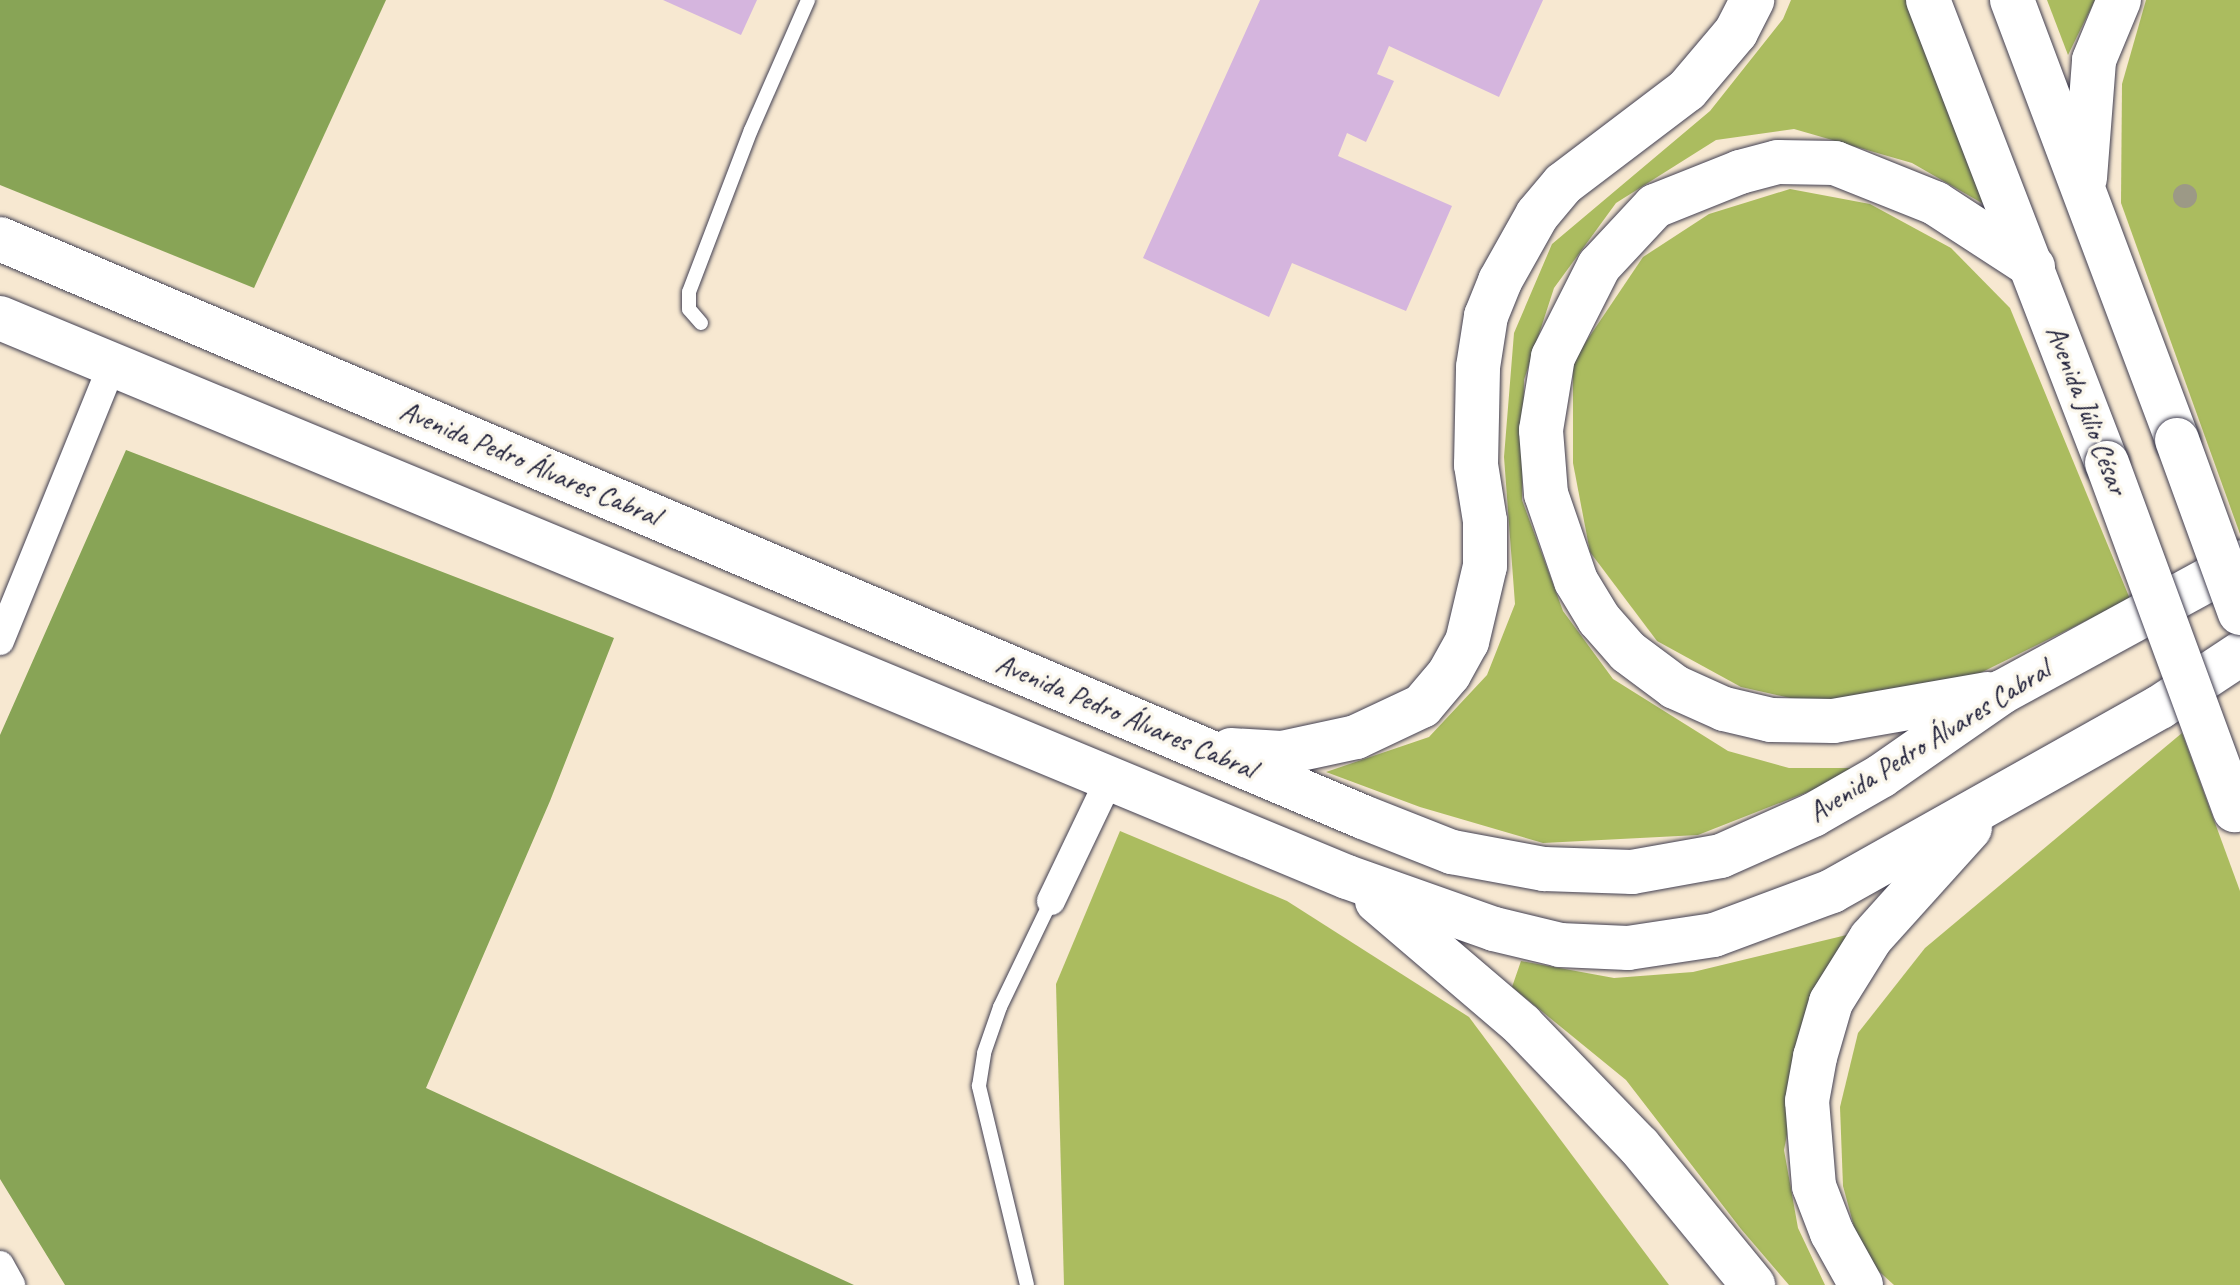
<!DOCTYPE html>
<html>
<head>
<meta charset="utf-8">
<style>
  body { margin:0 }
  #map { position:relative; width:2240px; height:1285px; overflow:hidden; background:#f7e8d1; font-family:Caveat,sans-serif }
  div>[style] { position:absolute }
  .green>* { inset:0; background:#abbc5f }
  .forest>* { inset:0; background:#88a456 }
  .building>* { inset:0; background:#d5b5de }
  .roads { filter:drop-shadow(0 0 2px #424052) drop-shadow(0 0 2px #424052) }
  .service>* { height:14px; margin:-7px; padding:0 7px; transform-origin:7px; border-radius:7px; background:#fff }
  .minor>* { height:28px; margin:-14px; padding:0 14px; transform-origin:14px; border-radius:14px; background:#fff }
  .primary>* { height:44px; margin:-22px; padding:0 22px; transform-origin:22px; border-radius:22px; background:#fff }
  .bridges { filter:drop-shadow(0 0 2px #424052) drop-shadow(0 0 2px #424052) }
  .primary-bridge>* { height:44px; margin:-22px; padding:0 22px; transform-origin:22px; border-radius:22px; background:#fff }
  .trees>* { width:24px; height:24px; margin:-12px; border-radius:50%; background:#9c9986 }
  span { translate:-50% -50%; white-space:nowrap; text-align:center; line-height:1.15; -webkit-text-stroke:7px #fbf7ec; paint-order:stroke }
  .street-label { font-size:28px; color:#22223b }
</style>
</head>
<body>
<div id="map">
  <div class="green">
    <div style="clip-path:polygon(1791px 0,1909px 0,1987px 206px,1912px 163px,1794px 129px,1716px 140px,1616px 203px,1554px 288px,1524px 380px,1522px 500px,1563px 611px,1613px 679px,1728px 751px,1789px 768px,1869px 768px,1698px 835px,1543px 843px,1420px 807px,1326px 772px,1429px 737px,1487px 675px,1515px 604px,1504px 457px,1514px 333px,1552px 244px,1710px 111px,1783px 19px)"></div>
    <div style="clip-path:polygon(2047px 0,2095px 0,2068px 55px)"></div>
    <div style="clip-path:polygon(2146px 0,2240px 0,2240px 534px,2121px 203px,2122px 84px)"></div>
    <div style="clip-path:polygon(1790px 189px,1870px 204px,1951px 248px,2010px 308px,2130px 599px,1964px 681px,1831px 707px,1741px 687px,1657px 641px,1590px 552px,1573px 463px,1573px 361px,1643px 257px,1709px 214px)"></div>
    <div style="clip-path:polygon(2182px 733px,2240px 891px,2240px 1285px,1894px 1285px,1862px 1256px,1843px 1186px,1840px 1107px,1858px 1033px,1925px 948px)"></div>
    <div style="clip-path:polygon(1120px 831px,1287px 901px,1469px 1017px,1669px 1285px,1064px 1285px,1056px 984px)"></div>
    <div style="clip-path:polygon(1855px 933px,1810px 1017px,1784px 1150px,1798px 1228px,1825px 1285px,1789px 1285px,1741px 1229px,1626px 1080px,1512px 987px,1521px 961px,1614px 978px,1693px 972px)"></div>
  </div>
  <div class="forest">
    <div style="clip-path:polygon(0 0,386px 0,254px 288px,0 185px)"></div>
    <div style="clip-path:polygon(126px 450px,614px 638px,550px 801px,426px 1088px,854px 1285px,65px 1285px,0 1179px,0 735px)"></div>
  </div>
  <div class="building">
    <div style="clip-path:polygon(663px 0,757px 0,741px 35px)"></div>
    <div style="clip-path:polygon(1260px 0,1543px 0,1499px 97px,1389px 46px,1377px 74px,1394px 81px,1366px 142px,1347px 133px,1338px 156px,1452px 206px,1406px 311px,1292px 263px,1269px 317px,1143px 258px)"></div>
  </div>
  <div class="roads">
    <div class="service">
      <div style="left:701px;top:323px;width:18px;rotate:-131deg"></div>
      <div style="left:689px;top:309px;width:17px;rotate:-90deg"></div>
      <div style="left:689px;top:292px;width:173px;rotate:-69.1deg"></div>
      <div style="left:751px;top:130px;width:142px;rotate:-66.3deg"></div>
      <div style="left:1027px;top:1285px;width:205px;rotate:-103.6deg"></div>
      <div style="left:979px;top:1086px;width:33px;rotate:-81deg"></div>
      <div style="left:984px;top:1053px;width:49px;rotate:-70.8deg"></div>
      <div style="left:1000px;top:1007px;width:118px;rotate:-64.3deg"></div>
    </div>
    <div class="minor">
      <div style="left:0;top:641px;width:298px;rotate:-67.9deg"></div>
      <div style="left:1051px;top:901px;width:136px;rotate:-64.4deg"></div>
      <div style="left:0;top:1265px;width:23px;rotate:61deg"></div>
    </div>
    <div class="primary">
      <div style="left:1928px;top:0;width:496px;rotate:68.9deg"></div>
      <div style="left:2012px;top:0;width:470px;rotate:69.4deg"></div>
      <div style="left:2085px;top:178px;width:118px;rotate:-85.6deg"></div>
      <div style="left:2094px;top:60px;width:65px;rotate:-67.4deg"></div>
      <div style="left:0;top:239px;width:1480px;rotate:22.98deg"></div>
      <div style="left:1363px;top:817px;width:96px;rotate:21.5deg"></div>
      <div style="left:1452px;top:852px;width:94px;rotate:10.5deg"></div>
      <div style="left:1544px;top:869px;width:88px;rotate:2deg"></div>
      <div style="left:1632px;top:872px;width:90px;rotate:-10.2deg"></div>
      <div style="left:1721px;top:856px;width:101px;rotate:-24deg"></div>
      <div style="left:1813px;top:815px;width:78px;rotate:-29.8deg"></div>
      <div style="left:1881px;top:776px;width:147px;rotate:-34.8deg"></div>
      <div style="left:2002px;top:692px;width:271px;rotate:-28.6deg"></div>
      <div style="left:0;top:318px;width:1458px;rotate:22.54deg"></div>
      <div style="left:1347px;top:877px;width:156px;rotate:19.5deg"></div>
      <div style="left:1494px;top:929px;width:68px;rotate:13.6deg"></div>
      <div style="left:1560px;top:945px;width:68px;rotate:2.5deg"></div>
      <div style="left:1628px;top:948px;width:87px;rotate:-8.6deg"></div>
      <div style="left:1714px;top:935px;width:126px;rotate:-20.4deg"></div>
      <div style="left:1832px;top:891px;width:376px;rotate:-29.3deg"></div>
      <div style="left:2160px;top:707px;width:96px;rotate:-33.5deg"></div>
      <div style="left:1988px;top:694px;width:157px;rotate:170.1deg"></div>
      <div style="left:1833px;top:721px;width:62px;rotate:-179.1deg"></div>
      <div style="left:1771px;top:720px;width:48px;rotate:-166.8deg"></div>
      <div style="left:1724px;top:709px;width:54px;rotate:-155.8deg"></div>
      <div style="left:1675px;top:687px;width:59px;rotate:-143.3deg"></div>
      <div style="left:1628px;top:652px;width:44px;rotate:-131.3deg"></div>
      <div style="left:1599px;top:619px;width:44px;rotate:-121.2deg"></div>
      <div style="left:1576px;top:581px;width:92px;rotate:-109deg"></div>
      <div style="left:1546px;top:494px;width:64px;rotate:-94.5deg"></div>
      <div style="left:1541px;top:430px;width:74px;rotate:-80.7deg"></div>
      <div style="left:1553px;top:357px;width:102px;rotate:-63.2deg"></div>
      <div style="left:1599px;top:266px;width:82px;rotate:-47deg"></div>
      <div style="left:1655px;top:206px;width:92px;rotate:-21.8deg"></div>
      <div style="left:1740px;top:172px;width:39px;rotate:-15deg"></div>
      <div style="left:1778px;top:162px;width:57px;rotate:1deg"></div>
      <div style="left:1835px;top:163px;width:108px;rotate:21.8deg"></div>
      <div style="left:1935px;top:203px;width:117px;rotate:33.1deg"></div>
      <div style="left:1231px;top:750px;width:51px;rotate:3.4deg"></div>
      <div style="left:1282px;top:753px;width:76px;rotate:-12.2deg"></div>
      <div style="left:1356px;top:737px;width:73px;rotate:-25.2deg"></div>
      <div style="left:1422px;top:706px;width:42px;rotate:-49.8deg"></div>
      <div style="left:1449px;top:674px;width:37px;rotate:-61deg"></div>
      <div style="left:1467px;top:642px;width:78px;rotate:-76.7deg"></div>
      <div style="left:1485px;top:566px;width:45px;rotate:-90deg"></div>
      <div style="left:1485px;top:521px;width:57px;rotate:-99.1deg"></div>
      <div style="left:1476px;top:465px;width:98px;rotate:-88.8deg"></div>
      <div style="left:1478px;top:367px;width:52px;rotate:-81.1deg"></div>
      <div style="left:1486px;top:316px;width:38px;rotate:-68deg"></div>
      <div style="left:1500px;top:281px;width:76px;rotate:-60.7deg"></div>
      <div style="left:1537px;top:215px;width:40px;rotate:-50deg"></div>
      <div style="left:1563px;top:184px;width:156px;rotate:-37.2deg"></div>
      <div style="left:1687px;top:90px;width:76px;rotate:-49.8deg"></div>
      <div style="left:1736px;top:32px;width:36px;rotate:-63deg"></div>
      <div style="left:1377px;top:901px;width:191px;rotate:40.5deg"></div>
      <div style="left:1522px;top:1025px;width:168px;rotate:46deg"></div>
      <div style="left:1639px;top:1146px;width:180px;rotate:50.6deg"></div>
      <div style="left:1861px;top:1285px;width:60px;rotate:-119.1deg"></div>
      <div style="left:1832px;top:1233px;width:50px;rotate:-111deg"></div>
      <div style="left:1814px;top:1186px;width:85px;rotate:-94.7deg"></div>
      <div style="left:1807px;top:1101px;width:45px;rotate:-79.7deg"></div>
      <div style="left:1815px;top:1057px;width:57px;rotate:-73.8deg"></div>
      <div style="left:1831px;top:1002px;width:75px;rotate:-58deg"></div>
      <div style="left:1871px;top:938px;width:148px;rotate:-48deg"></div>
    </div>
  </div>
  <div class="bridges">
    <div class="primary-bridge">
      <div style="left:2177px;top:440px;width:184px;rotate:70deg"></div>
      <div style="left:2107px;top:463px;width:370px;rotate:69.8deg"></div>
    </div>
  </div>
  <div class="trees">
    <div style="left:2185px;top:196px"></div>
  </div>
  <div class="street-label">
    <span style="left:2087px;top:410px;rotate:69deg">Avenida Júlio César</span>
    <span style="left:530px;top:463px;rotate:23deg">Avenida Pedro Álvares Cabral</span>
    <span style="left:1126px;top:716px;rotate:23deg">Avenida Pedro Álvares Cabral</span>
    <span style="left:1929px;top:741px;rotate:-32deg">Avenida Pedro Álvares Cabral</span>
  </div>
</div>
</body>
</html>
